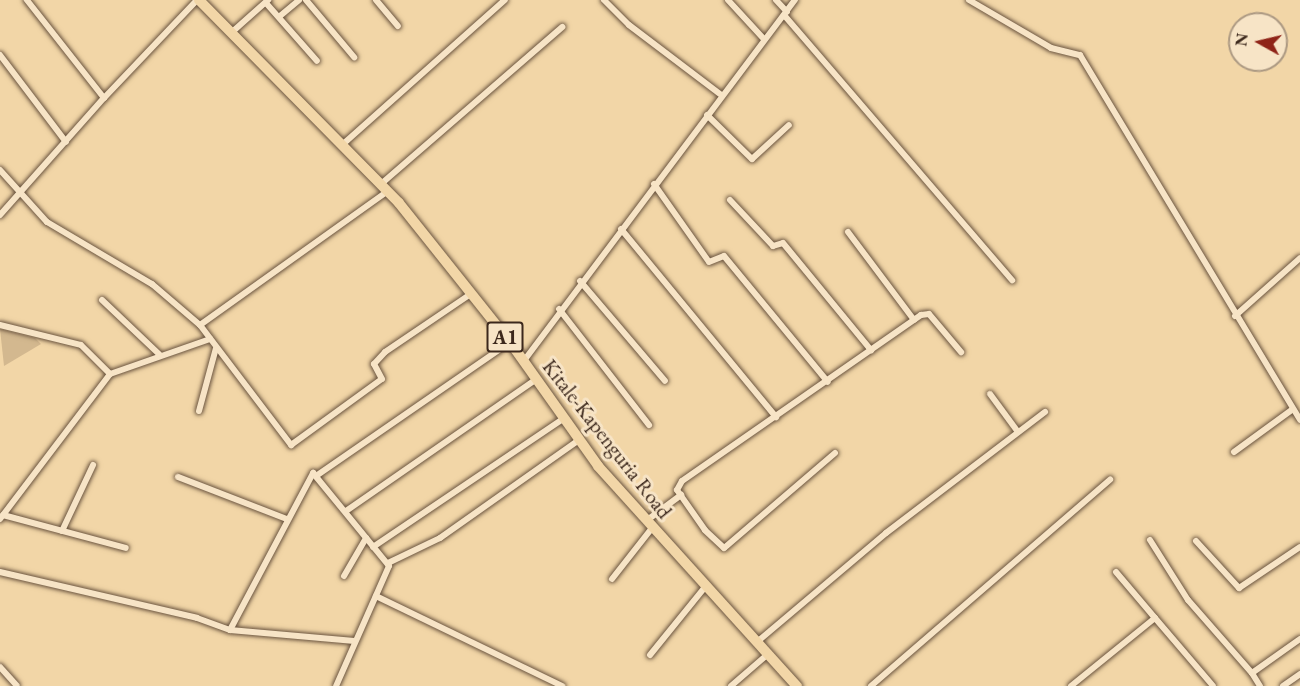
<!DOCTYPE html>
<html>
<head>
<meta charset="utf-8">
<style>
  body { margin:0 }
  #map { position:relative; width:1300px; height:686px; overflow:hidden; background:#f2d6a7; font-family:"EB Garamond",serif }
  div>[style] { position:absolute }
  .green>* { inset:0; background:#d3b88f }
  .roads { filter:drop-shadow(0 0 2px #6a543f) drop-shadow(0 0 2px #6a543f) }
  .minor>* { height:6px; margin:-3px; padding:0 3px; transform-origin:3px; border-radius:3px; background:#f7e4c6 }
  .trunk>* { height:10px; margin:-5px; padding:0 5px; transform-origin:5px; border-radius:5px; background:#f2d6a7 }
  span { translate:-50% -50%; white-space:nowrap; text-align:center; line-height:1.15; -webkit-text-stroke:6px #f7e4c6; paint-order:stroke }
  .shield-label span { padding:2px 4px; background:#f7e4c6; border:2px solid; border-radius:4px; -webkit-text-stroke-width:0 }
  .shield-label { font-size:20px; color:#3c281c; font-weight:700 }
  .street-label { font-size:21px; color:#3c281c }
  .north { position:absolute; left:1228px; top:12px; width:60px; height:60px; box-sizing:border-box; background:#f7e4c6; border:2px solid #ac9982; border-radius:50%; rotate:278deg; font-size:16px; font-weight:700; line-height:24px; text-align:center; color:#3c281c }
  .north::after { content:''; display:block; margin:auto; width:21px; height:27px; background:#8f2418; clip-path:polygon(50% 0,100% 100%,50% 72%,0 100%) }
</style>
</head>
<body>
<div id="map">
  <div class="green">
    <div style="clip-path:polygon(0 329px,35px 338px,41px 344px,4px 366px)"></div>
  </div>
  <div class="roads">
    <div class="minor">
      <div style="left:306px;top:0;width:75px;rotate:49.9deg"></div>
      <div style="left:376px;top:0;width:34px;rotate:50deg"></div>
      <div style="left:604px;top:0;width:35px;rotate:45deg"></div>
      <div style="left:629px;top:25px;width:114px;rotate:37.2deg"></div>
      <div style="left:728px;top:0;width:52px;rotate:47.4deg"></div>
      <div style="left:776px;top:0;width:16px;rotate:47deg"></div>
      <div style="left:969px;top:0;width:95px;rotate:30.3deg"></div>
      <div style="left:1051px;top:48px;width:30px;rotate:14deg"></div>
      <div style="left:1080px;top:55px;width:426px;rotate:58.9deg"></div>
      <div style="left:266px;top:3px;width:77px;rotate:48.7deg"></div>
      <div style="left:784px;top:15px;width:350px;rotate:49.3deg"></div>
      <div style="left:280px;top:16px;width:25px;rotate:-40deg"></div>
      <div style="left:231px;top:33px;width:50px;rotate:-41.7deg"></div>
      <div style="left:0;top:55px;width:109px;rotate:52.8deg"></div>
      <div style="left:104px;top:98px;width:135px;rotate:-46.5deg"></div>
      <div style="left:707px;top:115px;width:63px;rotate:44.4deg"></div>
      <div style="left:752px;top:159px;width:50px;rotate:-42.6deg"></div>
      <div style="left:342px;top:145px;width:218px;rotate:-41.7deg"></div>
      <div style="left:0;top:170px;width:70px;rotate:47.9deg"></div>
      <div style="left:47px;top:222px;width:122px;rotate:30.6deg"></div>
      <div style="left:152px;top:284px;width:63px;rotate:40.5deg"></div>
      <div style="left:200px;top:325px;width:151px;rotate:52.8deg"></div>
      <div style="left:291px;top:445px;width:112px;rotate:-36deg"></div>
      <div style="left:382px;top:379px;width:17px;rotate:-118deg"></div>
      <div style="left:374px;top:364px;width:16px;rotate:-47deg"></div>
      <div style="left:385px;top:352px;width:105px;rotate:-34.1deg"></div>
      <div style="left:381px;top:184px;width:240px;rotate:-40.9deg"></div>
      <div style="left:654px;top:184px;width:95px;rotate:54.8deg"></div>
      <div style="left:709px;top:262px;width:16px;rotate:-22deg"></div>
      <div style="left:724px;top:256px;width:163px;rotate:50.5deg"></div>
      <div style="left:730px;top:200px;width:63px;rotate:46.9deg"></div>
      <div style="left:773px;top:246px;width:10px;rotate:-17deg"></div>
      <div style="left:783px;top:243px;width:139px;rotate:50.6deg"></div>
      <div style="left:0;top:215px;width:157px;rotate:-48.4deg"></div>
      <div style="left:104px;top:98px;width:125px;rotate:-128.2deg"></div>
      <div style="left:621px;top:229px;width:244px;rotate:50.5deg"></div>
      <div style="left:848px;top:232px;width:110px;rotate:53.1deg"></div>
      <div style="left:580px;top:281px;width:131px;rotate:49.6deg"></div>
      <div style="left:102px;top:300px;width:79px;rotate:43.5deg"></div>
      <div style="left:559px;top:309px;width:147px;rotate:52.2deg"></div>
      <div style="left:1235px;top:316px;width:87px;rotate:-41.7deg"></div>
      <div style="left:0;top:325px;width:83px;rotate:13.9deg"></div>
      <div style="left:81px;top:345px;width:41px;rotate:45deg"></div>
      <div style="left:200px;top:325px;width:231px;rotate:-35.5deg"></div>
      <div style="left:523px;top:362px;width:453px;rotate:-53.1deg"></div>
      <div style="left:990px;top:394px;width:47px;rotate:53.6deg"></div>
      <div style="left:199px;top:411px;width:65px;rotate:-74.9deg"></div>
      <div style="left:1234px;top:452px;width:73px;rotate:-36.1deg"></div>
      <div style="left:835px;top:453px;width:146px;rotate:139.4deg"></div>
      <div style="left:724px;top:548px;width:26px;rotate:-137deg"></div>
      <div style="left:705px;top:530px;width:49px;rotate:-125deg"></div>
      <div style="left:677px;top:490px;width:10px;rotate:-61deg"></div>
      <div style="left:682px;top:481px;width:291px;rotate:-34.8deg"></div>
      <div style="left:921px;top:315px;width:8px;rotate:-7deg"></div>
      <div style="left:929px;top:314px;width:50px;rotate:49.9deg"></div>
      <div style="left:316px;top:476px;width:236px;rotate:-34.6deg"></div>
      <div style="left:178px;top:477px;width:117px;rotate:21.1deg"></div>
      <div style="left:346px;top:511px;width:230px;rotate:-34.7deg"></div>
      <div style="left:3px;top:515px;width:127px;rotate:15deg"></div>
      <div style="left:0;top:519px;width:182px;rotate:-52.8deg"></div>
      <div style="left:110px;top:374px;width:106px;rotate:-19.3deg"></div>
      <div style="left:646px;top:521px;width:44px;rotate:-36.6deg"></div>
      <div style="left:62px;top:531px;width:73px;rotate:-64.8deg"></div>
      <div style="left:1150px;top:540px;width:71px;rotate:57.7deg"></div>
      <div style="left:1188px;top:600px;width:97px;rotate:48.8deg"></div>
      <div style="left:1196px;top:541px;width:64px;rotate:47.5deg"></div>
      <div style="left:1239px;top:588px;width:73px;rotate:-33.9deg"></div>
      <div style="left:373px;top:547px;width:229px;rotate:-34deg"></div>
      <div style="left:388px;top:563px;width:58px;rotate:-25.7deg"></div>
      <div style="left:440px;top:538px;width:170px;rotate:-35.2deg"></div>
      <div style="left:0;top:572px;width:202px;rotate:13.1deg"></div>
      <div style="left:197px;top:618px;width:35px;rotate:20deg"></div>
      <div style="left:230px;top:630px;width:178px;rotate:-62.1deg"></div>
      <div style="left:313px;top:473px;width:120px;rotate:50.7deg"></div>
      <div style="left:389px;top:566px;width:131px;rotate:113.8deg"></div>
      <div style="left:1116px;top:572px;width:60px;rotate:49.7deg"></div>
      <div style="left:344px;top:576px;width:44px;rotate:-59.9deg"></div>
      <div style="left:612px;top:579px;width:65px;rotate:-51.9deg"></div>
      <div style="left:376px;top:596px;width:207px;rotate:25.8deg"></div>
      <div style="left:230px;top:630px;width:125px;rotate:5deg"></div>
      <div style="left:757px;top:642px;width:169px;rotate:-40.2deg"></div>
      <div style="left:886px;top:533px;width:200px;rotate:-37.3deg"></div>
      <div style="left:650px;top:655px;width:87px;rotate:-51deg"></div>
      <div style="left:0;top:667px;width:25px;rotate:48deg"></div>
      <div style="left:731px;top:686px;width:49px;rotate:-40.9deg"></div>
      <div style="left:871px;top:686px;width:316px;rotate:-40.8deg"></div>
      <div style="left:1071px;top:686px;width:108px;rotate:-39deg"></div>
      <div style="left:1155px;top:618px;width:89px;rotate:49.5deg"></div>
      <div style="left:1260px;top:686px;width:15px;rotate:-122deg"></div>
      <div style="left:1252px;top:673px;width:59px;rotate:-35.3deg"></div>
      <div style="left:1283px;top:686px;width:21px;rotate:-35deg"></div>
    </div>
    <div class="trunk">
      <div style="left:199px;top:0;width:285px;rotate:45.4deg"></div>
      <div style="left:399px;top:203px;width:178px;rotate:51.4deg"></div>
      <div style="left:510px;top:342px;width:152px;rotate:54.6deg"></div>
      <div style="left:598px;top:466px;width:297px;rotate:47.9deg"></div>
    </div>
  </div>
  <div class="shield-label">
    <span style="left:505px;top:337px">A1</span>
  </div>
  <div class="street-label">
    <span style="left:607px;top:439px;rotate:52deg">Kitale-Kapenguria Road</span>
  </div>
  <div class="north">N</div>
</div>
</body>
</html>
